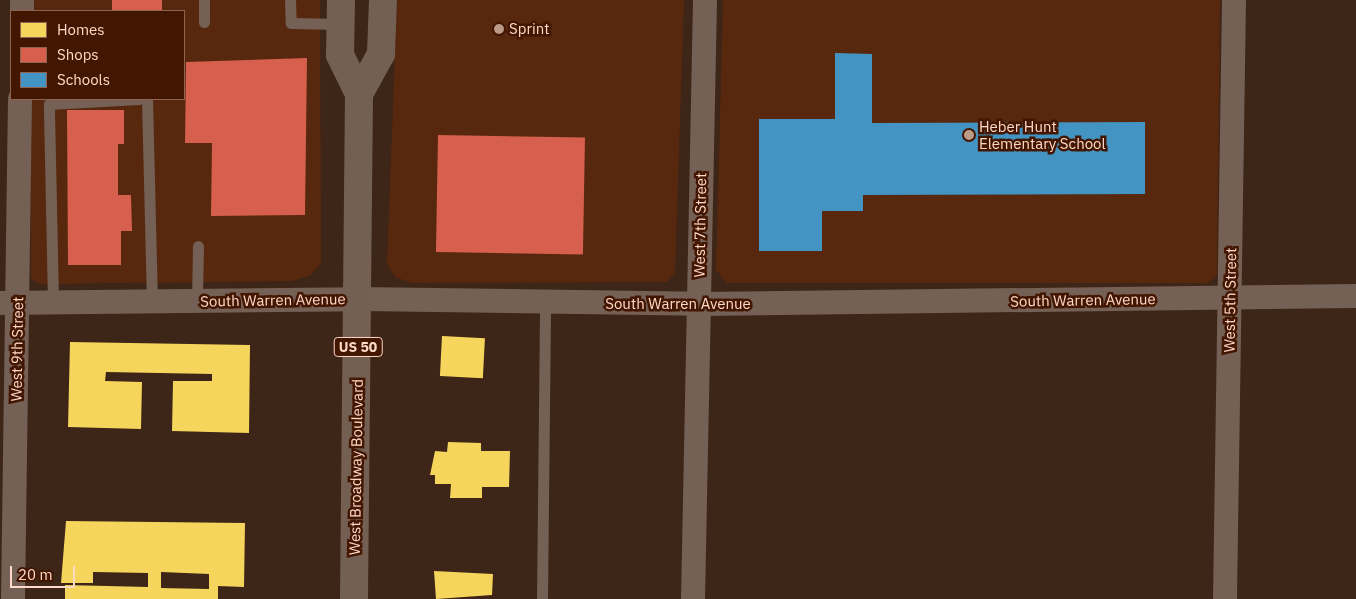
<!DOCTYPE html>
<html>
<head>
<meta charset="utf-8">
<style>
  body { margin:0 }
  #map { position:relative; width:1356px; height:599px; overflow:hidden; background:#3d2517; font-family:"IBM Plex Sans",sans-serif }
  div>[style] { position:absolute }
  .built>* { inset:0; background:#57280d }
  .homes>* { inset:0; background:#f6d55c; transform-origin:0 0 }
  .shops>* { inset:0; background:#d6604d; transform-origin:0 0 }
  .schools>* { inset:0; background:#4393c3 }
  .service>* { height:11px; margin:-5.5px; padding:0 5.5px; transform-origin:5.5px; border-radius:5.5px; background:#756055 }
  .minor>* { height:24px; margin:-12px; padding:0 12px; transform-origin:12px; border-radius:12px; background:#756055 }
  .trunk>* { height:28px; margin:-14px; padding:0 14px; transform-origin:14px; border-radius:14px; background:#745f53 }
  .dots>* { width:14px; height:14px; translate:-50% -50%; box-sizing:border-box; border:2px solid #421600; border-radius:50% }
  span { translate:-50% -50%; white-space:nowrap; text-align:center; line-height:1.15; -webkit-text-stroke:5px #421600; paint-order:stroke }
  .shield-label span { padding:1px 4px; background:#421600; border:1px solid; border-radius:4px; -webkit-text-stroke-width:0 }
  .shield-label { font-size:14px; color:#ffd9c8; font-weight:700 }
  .poi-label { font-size:15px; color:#ffd9c8 }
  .left { translate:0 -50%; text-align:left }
  .street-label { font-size:15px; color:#ffd9c8 }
  .legend { position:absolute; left:10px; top:10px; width:175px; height:90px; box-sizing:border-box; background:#421600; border:1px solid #8e6450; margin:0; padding:6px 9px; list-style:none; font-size:15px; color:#ffd9c8 }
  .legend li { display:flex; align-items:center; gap:10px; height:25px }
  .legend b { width:25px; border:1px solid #8e6450 }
  .scale { position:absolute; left:10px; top:566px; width:65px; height:22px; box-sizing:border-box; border:2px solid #ffd9c8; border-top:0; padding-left:6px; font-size:15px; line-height:18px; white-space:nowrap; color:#ffd9c8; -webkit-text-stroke:4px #421600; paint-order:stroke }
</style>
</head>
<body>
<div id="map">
  <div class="built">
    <div style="clip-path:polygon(33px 0,320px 0,321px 263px,311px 275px,292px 281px,39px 284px,31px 278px,31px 99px,184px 99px,184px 11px,33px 11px)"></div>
    <div style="clip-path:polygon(397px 0,684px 0,675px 274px,666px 282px,412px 283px,395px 277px,387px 264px)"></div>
    <div style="clip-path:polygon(723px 0,1220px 0,1217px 275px,1208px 283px,727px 283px,716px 270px)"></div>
  </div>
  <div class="homes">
    <div style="left:442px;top:336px;width:43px;height:40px;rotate:3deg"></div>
    <div style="clip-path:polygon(70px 342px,250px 345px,249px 433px,172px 431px,173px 381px,212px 381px,212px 374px,106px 372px,105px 381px,142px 382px,141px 429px,68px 427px)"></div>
    <div style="clip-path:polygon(448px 442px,481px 443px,481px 451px,510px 451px,509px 487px,482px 487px,482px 498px,450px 498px,451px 484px,435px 484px,435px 475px,430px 475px,435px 451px,447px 452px)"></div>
    <div style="clip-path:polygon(evenodd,66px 521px,245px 523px,244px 587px,218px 586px,218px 599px,65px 599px,65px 585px,148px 587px,148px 573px,93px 572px,93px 583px,61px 583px,66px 521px,161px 572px,209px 574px,209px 589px,161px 588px,161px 572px)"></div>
    <div style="clip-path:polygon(434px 571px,493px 574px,492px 595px,436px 599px)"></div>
  </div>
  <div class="shops">
    <div style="left:112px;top:0;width:50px;height:11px"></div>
    <div style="clip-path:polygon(307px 58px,305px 215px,211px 216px,212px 143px,185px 143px,186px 62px)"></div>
    <div style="clip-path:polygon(67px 110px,124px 110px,124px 144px,118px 144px,118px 195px,131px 195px,132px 231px,121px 231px,121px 265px,68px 265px)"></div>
    <div style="left:438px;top:135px;width:147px;height:117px;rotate:1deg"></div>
  </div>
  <div class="schools">
    <div style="clip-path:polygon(835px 53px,872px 54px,872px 123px,1145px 122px,1145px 194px,863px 195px,863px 211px,822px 211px,822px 251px,759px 251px,759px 119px,835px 119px)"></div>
  </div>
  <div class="service">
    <div style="left:290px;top:0;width:23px;rotate:88deg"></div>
    <div style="left:291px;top:23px;width:49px;rotate:1.2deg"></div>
    <div style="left:204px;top:22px;width:22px;rotate:-90deg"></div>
    <div style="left:147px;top:99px;width:203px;rotate:88.6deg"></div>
    <div style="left:197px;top:301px;width:55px;rotate:-89deg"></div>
    <div style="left:53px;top:302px;width:198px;rotate:-91.2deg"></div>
    <div style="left:49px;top:104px;width:90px;rotate:-3.2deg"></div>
    <div style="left:542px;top:599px;width:296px;rotate:-89.4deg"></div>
  </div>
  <div class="minor">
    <div style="left:22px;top:11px;width:11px;rotate:-90deg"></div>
    <div style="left:0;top:303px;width:359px;rotate:-0.6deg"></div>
    <div style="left:359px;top:299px;width:340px;rotate:0.8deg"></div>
    <div style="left:699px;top:304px;width:657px;rotate:-0.7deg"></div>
    <div style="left:13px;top:599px;width:500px;rotate:-89.2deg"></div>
    <div style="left:693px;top:599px;width:599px;rotate:-88.85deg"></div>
    <div style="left:1225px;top:599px;width:599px;rotate:-89.14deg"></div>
  </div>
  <div class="trunk">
    <div style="left:341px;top:0;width:55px;rotate:91deg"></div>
    <div style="left:340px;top:55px;width:43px;rotate:64deg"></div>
    <div style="left:359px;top:94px;width:505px;rotate:90.57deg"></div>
    <div style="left:359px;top:94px;width:46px;rotate:-61.2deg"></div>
    <div style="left:381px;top:54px;width:54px;rotate:-87.9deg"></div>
  </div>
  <div class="dots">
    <div style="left:499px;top:29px;background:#bb9a8a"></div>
    <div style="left:969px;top:135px;background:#bb9a8a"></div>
  </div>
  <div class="shield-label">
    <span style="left:358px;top:347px">US 50</span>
  </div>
  <div class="poi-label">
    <span class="left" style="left:509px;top:29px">Sprint</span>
    <span class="left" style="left:979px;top:135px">Heber Hunt<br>Elementary School</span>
  </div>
  <div class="street-label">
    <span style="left:700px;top:225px;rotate:-89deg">West 7th Street</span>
    <span style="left:273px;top:300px;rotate:-1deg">South Warren Avenue</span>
    <span style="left:1083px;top:300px;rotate:-1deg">South Warren Avenue</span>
    <span style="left:1230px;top:300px;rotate:-89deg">West 5th Street</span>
    <span style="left:678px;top:304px">South Warren Avenue</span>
    <span style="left:17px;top:349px;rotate:-89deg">West 9th Street</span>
    <span style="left:356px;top:467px;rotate:-89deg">West Broadway Boulevard</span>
  </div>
  <ul class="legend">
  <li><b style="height:14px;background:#f6d55c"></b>Homes</li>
  <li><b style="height:14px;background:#d6604d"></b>Shops</li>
  <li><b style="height:14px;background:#4393c3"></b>Schools</li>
  </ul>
  <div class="scale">20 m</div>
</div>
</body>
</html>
